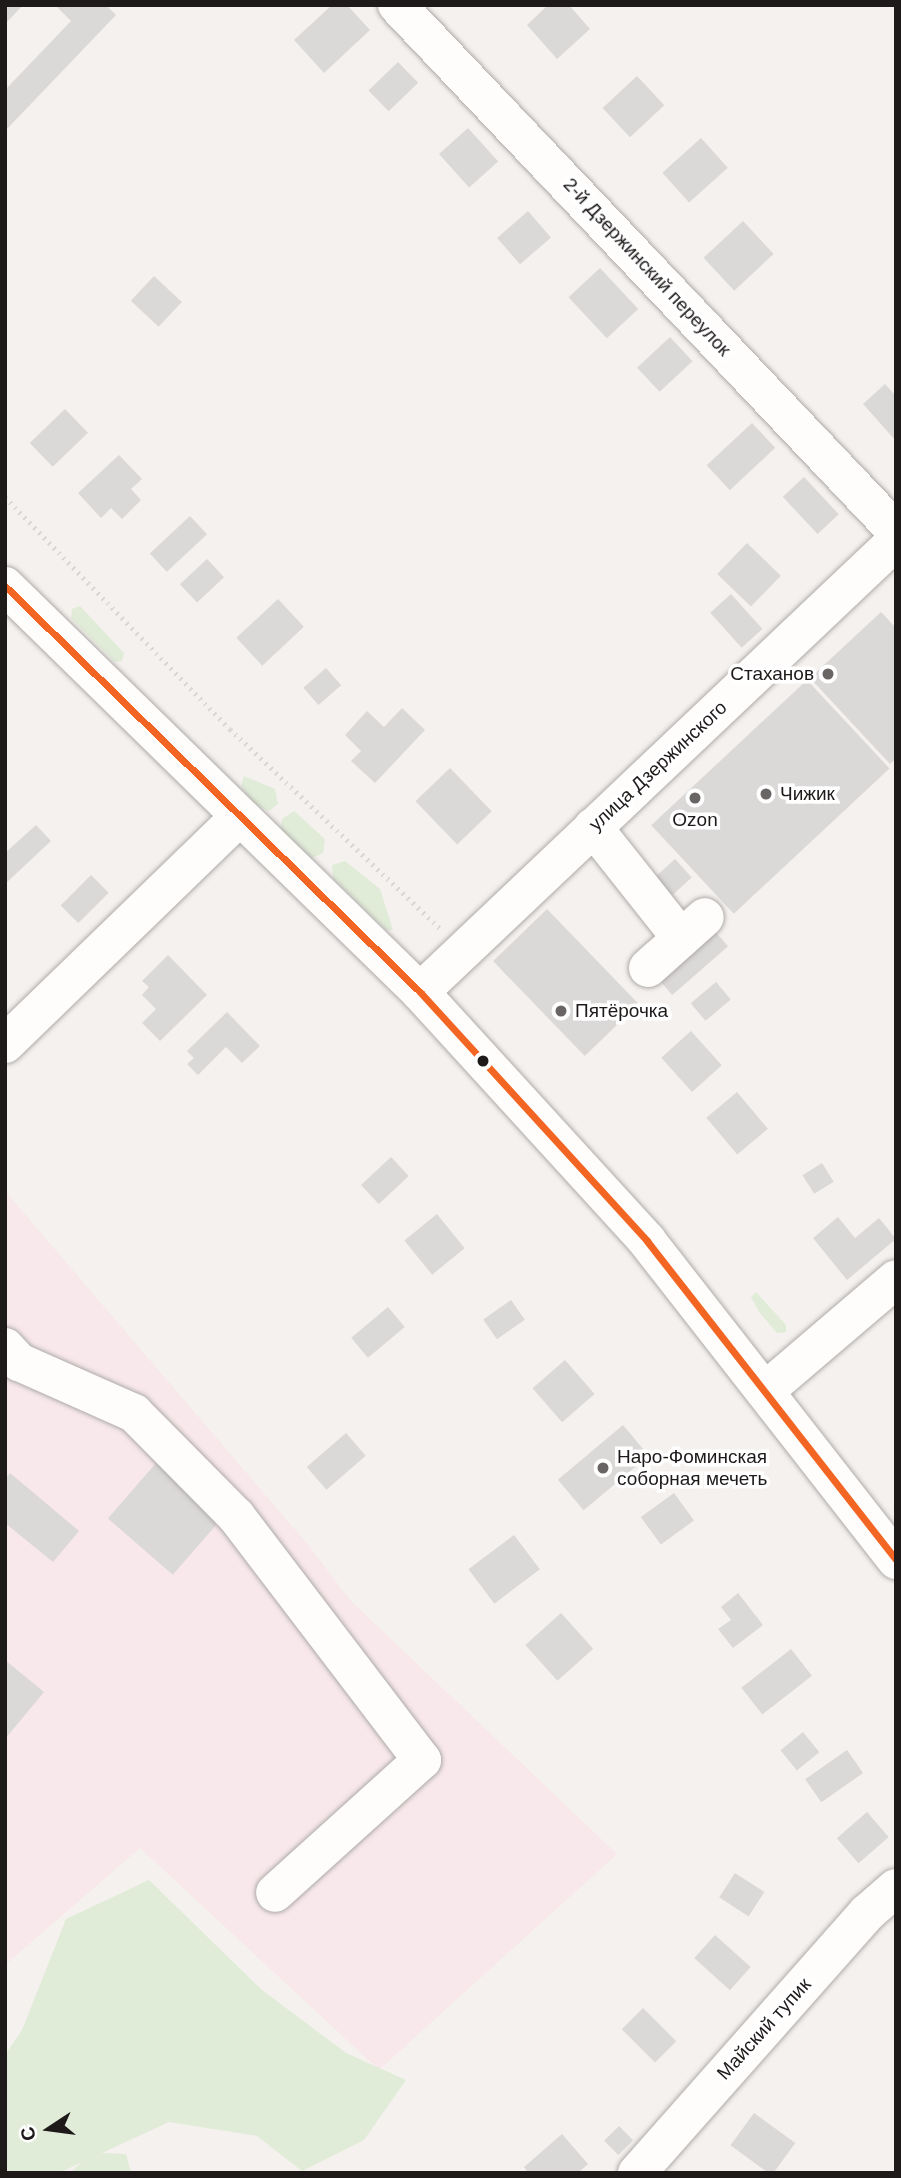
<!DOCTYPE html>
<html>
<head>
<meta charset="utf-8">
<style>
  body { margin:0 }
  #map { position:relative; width:901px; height:2178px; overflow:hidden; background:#f5f1ee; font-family:Helvetica,sans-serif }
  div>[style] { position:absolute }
  .industrial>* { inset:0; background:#f8e8eb }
  .green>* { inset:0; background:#e0ecd8 }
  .building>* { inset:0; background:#dbd8d8; transform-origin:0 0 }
  .path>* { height:4.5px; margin-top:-2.25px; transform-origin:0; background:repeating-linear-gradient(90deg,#dad8d7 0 2px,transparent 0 7px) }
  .roads { filter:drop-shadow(0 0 2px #aeaba9) drop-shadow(0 0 2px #aeaba9) }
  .minor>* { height:38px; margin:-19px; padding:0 19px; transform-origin:19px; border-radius:19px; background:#fefdfc }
  .major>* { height:38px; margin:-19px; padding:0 19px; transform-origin:19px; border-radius:19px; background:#fefdfc }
  .bus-1>* { height:7px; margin:-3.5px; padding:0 3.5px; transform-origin:3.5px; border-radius:3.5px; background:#f26522 }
  .dots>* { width:19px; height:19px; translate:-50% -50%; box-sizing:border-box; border:4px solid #fff; border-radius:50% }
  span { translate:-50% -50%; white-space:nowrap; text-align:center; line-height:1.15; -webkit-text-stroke:7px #fff; paint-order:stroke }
  .street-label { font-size:19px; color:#1d1a19 }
  .poi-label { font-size:19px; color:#1d1a19 }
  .right { translate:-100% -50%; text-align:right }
  .left { translate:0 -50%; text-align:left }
  .frame { position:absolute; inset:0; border:7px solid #1d1a19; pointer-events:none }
  .north { position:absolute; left:14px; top:2094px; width:70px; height:70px; -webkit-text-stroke:5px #fff; paint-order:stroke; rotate:257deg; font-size:19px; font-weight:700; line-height:28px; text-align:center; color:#1d1a19 }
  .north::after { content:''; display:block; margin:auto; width:24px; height:32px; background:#1d1a19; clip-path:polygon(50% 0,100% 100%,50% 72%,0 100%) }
</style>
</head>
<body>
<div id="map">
  <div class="industrial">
    <div style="clip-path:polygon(5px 1191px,310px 1547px,350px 1600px,617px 1854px,379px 2070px,140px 1848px,5px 1965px)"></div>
  </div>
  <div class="green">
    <div style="clip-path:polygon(80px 606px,124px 653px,122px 661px,115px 662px,71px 618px,72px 609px)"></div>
    <div style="clip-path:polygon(244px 776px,275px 789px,278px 804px,269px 811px,253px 803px,241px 786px)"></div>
    <div style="clip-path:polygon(294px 811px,325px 839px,323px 853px,310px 859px,280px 833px,282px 819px)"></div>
    <div style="clip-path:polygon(345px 861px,380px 889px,393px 930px,386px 930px,333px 878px,332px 865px)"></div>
    <div style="clip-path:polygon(756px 1292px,786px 1325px,786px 1332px,777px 1333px,759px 1312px,751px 1297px)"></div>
    <div style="clip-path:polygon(149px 1880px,262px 1990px,346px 2053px,406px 2080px,364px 2140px,302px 2171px,257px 2136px,169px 2122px,102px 2153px,126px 2154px,131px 2173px,70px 2173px,82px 2162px,59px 2173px,5px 2173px,5px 2055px,22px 2030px,66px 1919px)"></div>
  </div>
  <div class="building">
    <div style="clip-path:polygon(5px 5px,23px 5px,5px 24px)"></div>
    <div style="clip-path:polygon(55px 5px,106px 5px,116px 15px,5px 131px,5px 90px,71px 21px)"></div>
    <div style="clip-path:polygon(332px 5px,347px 5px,370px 30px,324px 73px,294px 40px)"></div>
    <div style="clip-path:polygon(548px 5px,569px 5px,590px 29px,557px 59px,527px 25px)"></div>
    <div style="left:398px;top:62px;width:29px;height:41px;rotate:46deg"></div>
    <div style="left:637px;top:76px;width:40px;height:47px;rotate:47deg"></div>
    <div style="left:468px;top:128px;width:45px;height:39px;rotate:48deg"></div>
    <div style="left:701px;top:138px;width:40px;height:52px;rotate:48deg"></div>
    <div style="left:528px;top:211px;width:35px;height:41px;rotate:49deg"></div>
    <div style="left:743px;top:221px;width:45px;height:54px;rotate:47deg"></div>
    <div style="left:600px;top:268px;width:56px;height:43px;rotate:47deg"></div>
    <div style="left:154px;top:276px;width:38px;height:34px;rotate:43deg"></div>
    <div style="left:670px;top:337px;width:33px;height:45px;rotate:47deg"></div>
    <div style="clip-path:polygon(885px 384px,896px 396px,896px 441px,863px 404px)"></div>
    <div style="left:65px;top:409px;width:33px;height:49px;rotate:46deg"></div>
    <div style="left:752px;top:423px;width:34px;height:62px;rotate:47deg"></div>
    <div style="clip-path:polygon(119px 455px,142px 479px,131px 489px,141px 500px,122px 519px,111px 508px,101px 518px,78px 493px)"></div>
    <div style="left:804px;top:477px;width:51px;height:29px;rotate:47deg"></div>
    <div style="left:190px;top:516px;width:25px;height:55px;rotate:47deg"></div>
    <div style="left:747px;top:543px;width:47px;height:43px;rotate:44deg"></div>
    <div style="left:207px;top:559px;width:25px;height:37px;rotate:47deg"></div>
    <div style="left:731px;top:594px;width:47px;height:28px;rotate:48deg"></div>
    <div style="left:278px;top:599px;width:38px;height:57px;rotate:47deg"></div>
    <div style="clip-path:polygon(881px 612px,896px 628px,896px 759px,890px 764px,810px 678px)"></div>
    <div style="left:326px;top:668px;width:23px;height:30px;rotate:49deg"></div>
    <div style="left:807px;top:680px;width:121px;height:213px;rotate:47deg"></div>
    <div style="clip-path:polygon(402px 708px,425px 730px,375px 783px,351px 761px,361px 751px,345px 735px,367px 711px,384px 727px)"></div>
    <div style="left:450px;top:768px;width:60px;height:48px;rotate:46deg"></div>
    <div style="clip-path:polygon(36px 825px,51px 841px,5px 884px,5px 853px)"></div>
    <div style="left:675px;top:859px;width:25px;height:26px;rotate:48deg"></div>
    <div style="left:91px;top:875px;width:25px;height:43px;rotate:45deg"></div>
    <div style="left:547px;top:909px;width:132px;height:75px;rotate:46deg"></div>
    <div style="left:713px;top:929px;width:23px;height:74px;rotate:49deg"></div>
    <div style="clip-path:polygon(168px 955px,207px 995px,160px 1041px,142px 1023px,156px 1009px,142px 995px,149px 987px,142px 981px)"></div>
    <div style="left:716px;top:982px;width:23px;height:33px;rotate:50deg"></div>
    <div style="clip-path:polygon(227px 1012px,260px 1046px,242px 1063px,226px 1047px,198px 1075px,187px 1064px,194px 1058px,187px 1051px)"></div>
    <div style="left:691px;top:1031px;width:46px;height:40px;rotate:48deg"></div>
    <div style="left:737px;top:1092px;width:48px;height:40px;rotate:50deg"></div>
    <div style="left:391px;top:1157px;width:26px;height:41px;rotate:47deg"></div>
    <div style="left:822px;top:1163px;width:22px;height:23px;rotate:58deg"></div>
    <div style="left:437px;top:1214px;width:44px;height:42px;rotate:51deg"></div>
    <div style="clip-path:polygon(838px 1217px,855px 1238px,879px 1218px,896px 1239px,847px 1280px,813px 1238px)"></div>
    <div style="left:511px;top:1300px;width:24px;height:34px;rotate:55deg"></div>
    <div style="left:388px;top:1307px;width:26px;height:48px;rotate:50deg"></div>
    <div style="left:565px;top:1360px;width:45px;height:43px;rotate:49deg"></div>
    <div style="left:623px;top:1425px;width:40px;height:85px;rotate:50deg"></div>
    <div style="left:346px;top:1433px;width:30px;height:52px;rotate:49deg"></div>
    <div style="left:163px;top:1455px;width:86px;height:84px;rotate:41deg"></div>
    <div style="clip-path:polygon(10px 1473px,79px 1531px,53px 1562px,5px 1523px,5px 1479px)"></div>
    <div style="left:674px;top:1493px;width:34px;height:41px;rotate:54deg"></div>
    <div style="left:514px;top:1535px;width:43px;height:57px;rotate:53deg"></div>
    <div style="clip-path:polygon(738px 1593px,763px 1625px,733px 1648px,718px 1629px,731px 1620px,721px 1607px)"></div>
    <div style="left:561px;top:1613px;width:48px;height:48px;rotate:48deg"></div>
    <div style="left:791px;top:1649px;width:34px;height:63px;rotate:52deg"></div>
    <div style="clip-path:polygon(5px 1660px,44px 1692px,5px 1739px)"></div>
    <div style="left:803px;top:1732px;width:26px;height:29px;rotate:51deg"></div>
    <div style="left:847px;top:1750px;width:28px;height:51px;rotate:55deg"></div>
    <div style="left:867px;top:1812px;width:33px;height:40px;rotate:49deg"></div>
    <div style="left:735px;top:1873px;width:35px;height:29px;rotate:33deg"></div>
    <div style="left:715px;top:1935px;width:48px;height:31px;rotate:42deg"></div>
    <div style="left:643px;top:2008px;width:47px;height:30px;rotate:45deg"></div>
    <div style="left:754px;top:2113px;width:51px;height:40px;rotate:36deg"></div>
    <div style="left:619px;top:2126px;width:20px;height:21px;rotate:45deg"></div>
    <div style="clip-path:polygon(562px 2134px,588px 2164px,578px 2173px,528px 2173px,524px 2167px)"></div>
  </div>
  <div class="path">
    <div style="left:5px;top:497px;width:323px;rotate:45.9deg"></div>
    <div style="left:230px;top:729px;width:292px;rotate:43.5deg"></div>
  </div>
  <div class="roads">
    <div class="minor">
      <div style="left:397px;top:5px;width:725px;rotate:46.51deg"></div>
      <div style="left:593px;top:827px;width:142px;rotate:51.6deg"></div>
      <div style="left:648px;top:968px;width:76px;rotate:-41.8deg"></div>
      <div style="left:420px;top:992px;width:656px;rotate:-43.46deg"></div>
      <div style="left:5px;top:1044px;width:327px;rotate:-44.1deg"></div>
      <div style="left:5px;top:1347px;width:21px;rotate:47deg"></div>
      <div style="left:19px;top:1362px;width:126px;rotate:23.9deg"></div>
      <div style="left:134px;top:1413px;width:145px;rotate:45.3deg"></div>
      <div style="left:236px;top:1516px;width:307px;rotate:52.7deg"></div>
      <div style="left:422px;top:1760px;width:198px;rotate:137.9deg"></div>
      <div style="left:765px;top:1391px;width:172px;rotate:-40.5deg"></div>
      <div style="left:637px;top:2173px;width:347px;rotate:-48.5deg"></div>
      <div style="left:867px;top:1913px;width:38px;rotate:-41deg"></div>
    </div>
    <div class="major">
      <div style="left:5px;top:586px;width:581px;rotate:44.37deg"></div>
      <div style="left:420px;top:992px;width:337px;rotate:47.6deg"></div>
      <div style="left:647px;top:1241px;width:405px;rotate:52deg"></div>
    </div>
  </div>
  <div class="bus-1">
    <div style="left:5px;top:586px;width:581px;rotate:44.37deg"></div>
    <div style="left:420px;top:992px;width:337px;rotate:47.6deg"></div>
    <div style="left:647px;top:1241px;width:405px;rotate:52deg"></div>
  </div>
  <div class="dots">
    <div style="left:828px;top:674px;background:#696564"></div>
    <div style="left:766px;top:794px;background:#696564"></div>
    <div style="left:695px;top:798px;background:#696564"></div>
    <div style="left:561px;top:1011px;background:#696564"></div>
    <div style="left:483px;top:1061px;background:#1d1a19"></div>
    <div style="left:603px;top:1468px;background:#696564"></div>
  </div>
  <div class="street-label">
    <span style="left:647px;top:267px;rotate:47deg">2-й Дзержинский переулок</span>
    <span style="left:658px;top:766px;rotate:-43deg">улица Дзержинского</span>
    <span style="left:764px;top:2029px;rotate:-48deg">Майский тупик</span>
  </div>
  <div class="poi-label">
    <span class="right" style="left:814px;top:674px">Стаханов</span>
    <span class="left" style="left:780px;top:794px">Чижик</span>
    <span style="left:695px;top:820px">Ozon</span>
    <span class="left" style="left:575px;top:1011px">Пятёрочка</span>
    <span class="left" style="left:617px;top:1468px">Наро-Фоминская<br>соборная мечеть</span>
  </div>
  <div class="frame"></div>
  <div class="north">С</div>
</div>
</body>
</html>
